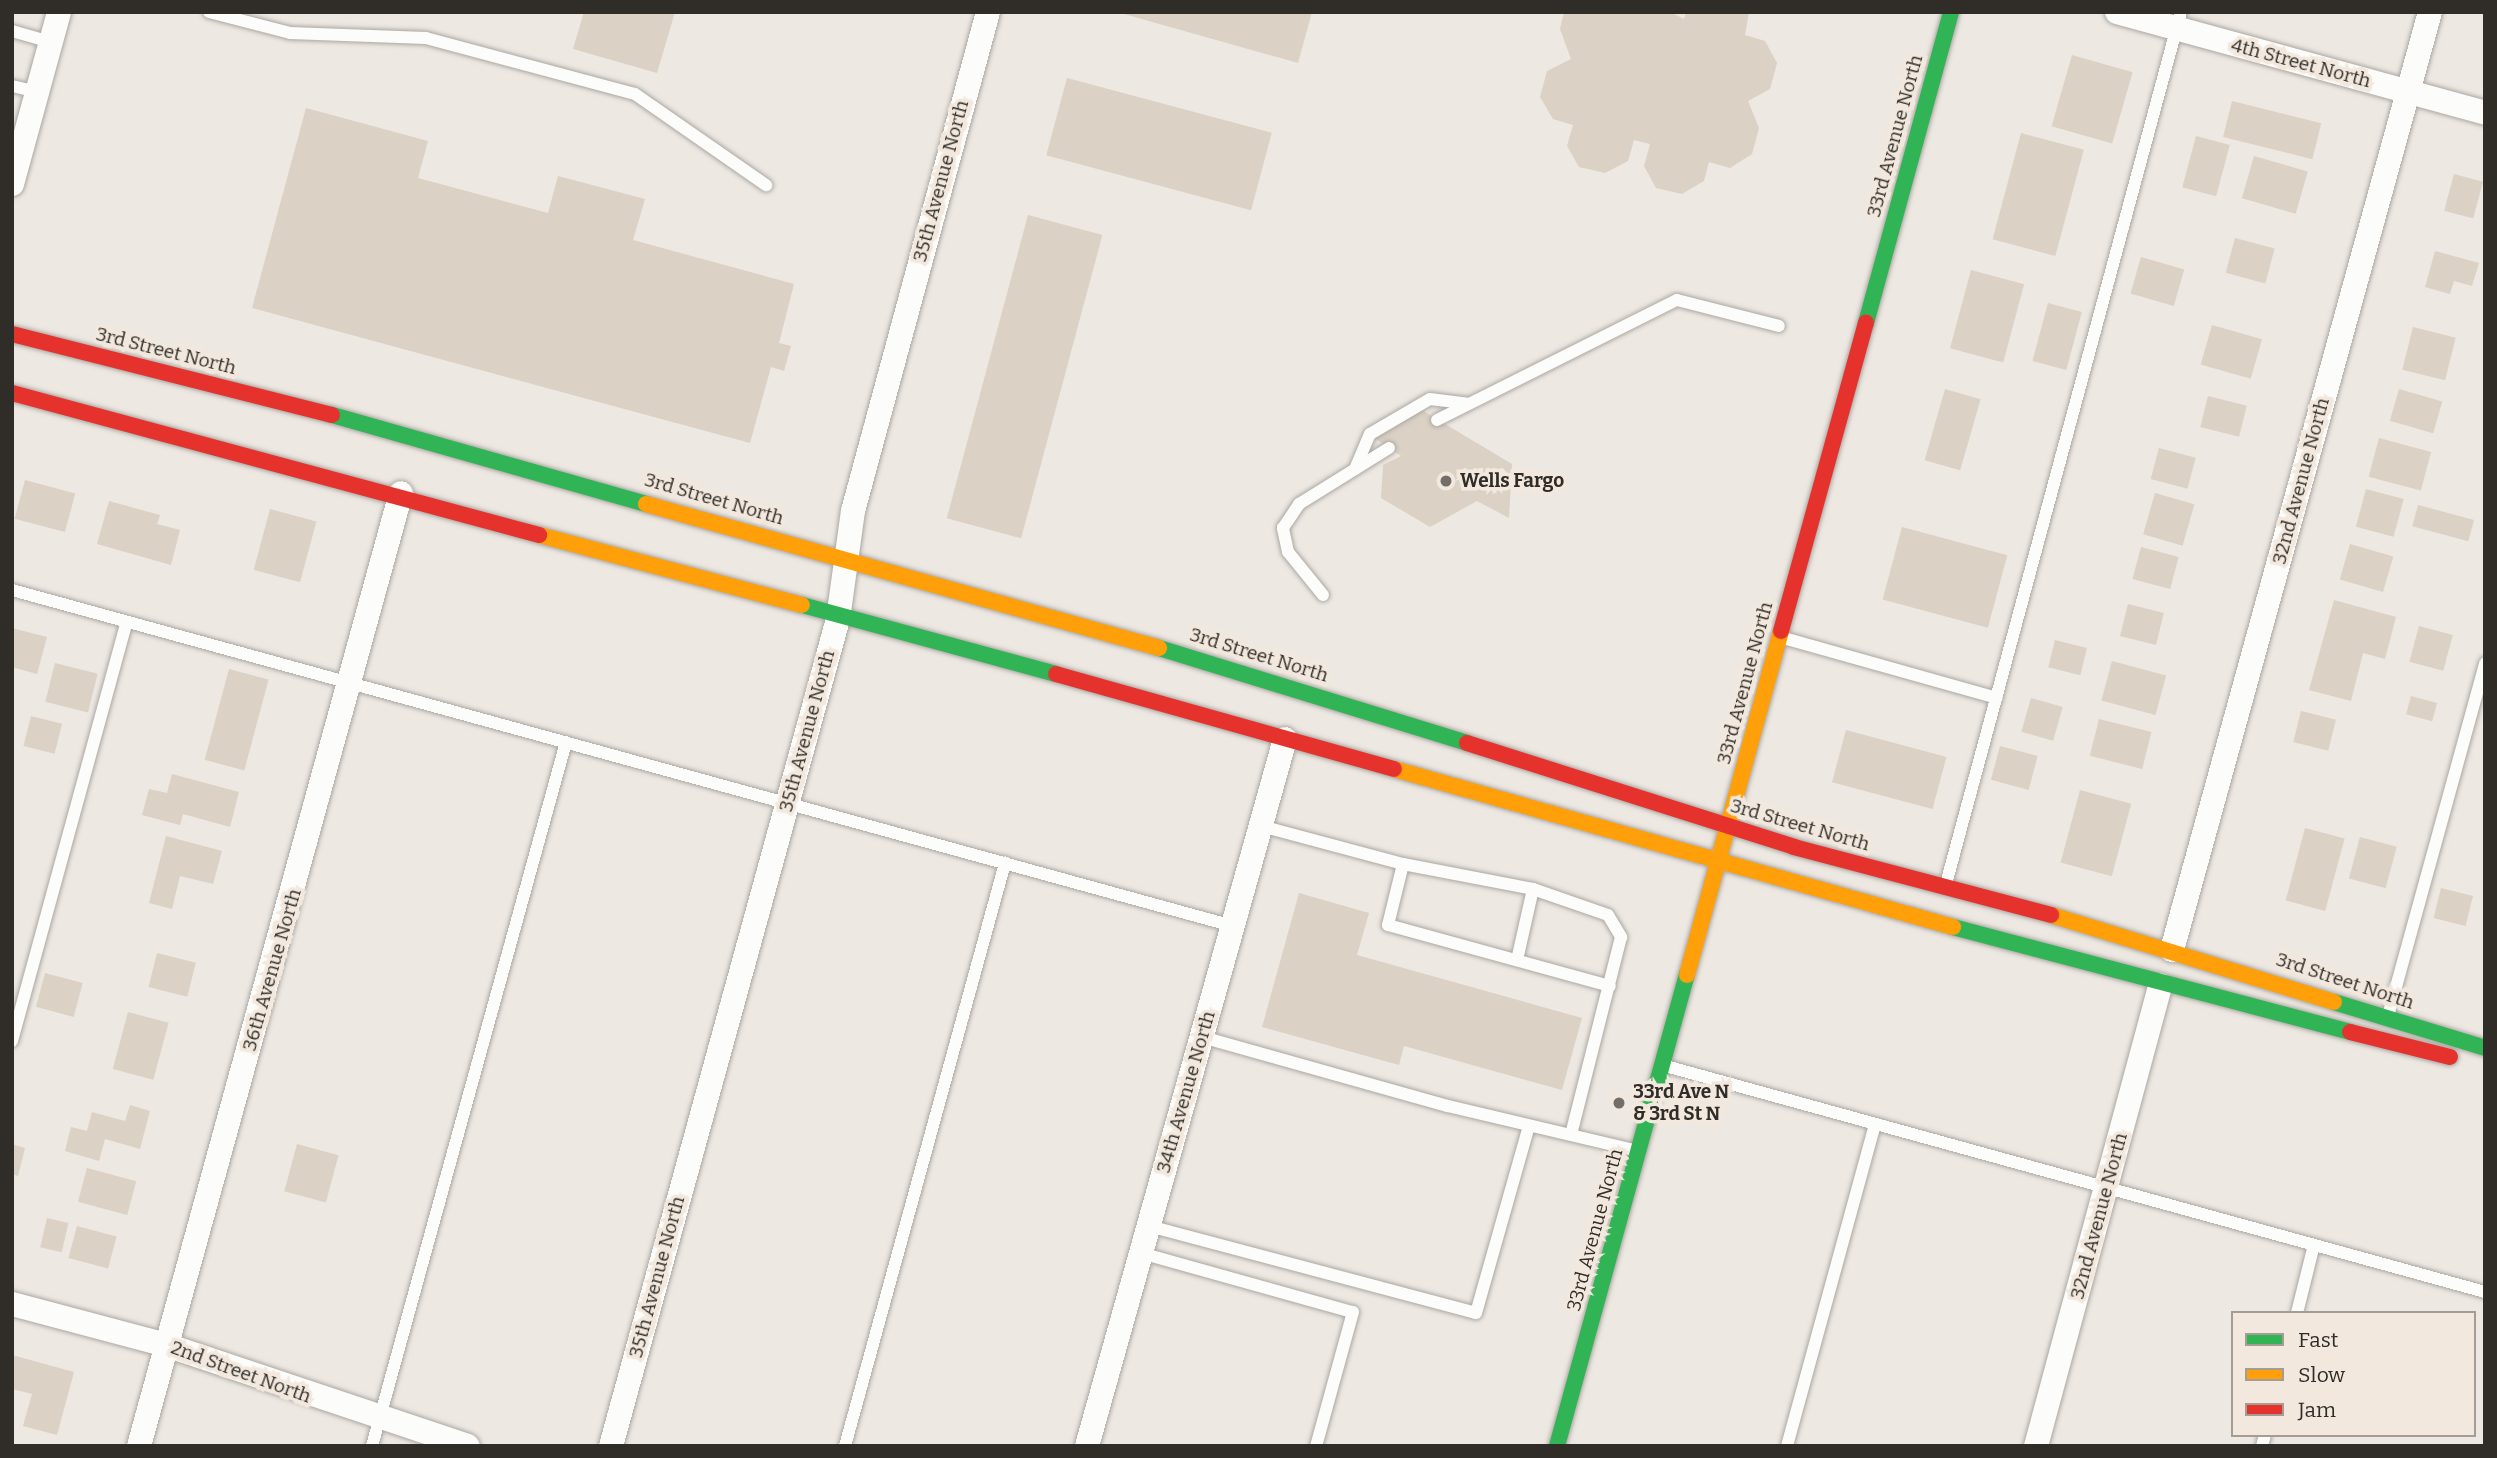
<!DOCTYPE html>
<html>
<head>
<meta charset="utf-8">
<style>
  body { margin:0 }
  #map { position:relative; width:2497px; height:1458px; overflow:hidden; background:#ede8e2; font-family:Bitter,serif }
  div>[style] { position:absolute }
  .building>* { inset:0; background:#dbd1c5; transform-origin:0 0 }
  .roads { filter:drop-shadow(0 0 2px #aba7a2) drop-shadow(0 0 2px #aba7a2) }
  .lane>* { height:12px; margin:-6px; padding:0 6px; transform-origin:6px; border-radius:6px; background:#fcfcfb }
  .street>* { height:24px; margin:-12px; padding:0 12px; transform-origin:12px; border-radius:12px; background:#fcfcfb }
  .fast>* { height:16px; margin:-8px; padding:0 8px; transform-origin:8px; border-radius:8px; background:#30b455 }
  .slow>* { height:16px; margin:-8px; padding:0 8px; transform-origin:8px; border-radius:8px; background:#ff9f0a }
  .jam>* { height:16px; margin:-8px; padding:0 8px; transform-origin:8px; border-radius:8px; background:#e5322d }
  .dots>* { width:19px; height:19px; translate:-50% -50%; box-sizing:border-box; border:4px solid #f2e8dd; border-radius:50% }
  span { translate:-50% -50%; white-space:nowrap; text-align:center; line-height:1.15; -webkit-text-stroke:7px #f2e8dd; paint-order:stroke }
  .street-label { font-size:19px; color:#302d29 }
  .poi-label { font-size:19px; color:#302d29; font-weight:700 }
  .left { translate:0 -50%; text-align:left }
  .frame { position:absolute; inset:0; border:14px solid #302d29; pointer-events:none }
  .legend { position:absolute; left:2231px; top:1311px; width:245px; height:126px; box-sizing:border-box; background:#f2e8dd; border:2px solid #a49d95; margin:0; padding:9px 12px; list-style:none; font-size:21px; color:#302d29 }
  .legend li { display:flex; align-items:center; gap:14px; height:35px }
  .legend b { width:35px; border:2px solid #a49d95 }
</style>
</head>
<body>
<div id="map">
  <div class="building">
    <div style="clip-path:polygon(584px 12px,675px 12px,657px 73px,573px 49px)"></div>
    <div style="clip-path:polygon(1117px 12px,1312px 12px,1298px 63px)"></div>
    <div style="clip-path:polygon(1564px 12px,1670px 12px,1684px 19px,1686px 12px,1749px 12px,1745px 35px,1765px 41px,1777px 63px,1770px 89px,1748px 101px,1759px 128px,1752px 154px,1730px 168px,1709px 162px,1704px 181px,1682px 194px,1656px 188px,1644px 166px,1650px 144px,1634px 140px,1628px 161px,1605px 173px,1579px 167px,1567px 146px,1573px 125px,1553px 119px,1540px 97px,1547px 71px,1571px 59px,1560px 29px)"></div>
    <div style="left:2072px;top:55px;width:63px;height:74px;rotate:16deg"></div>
    <div style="left:1067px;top:78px;width:212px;height:80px;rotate:15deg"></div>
    <div style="left:2232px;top:101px;width:92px;height:37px;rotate:14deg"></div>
    <div style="clip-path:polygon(306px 108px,428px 141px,418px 178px,548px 213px,558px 176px,645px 199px,633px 240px,794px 284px,779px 343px,791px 346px,784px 371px,771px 367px,750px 443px,252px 308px)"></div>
    <div style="left:2021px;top:133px;width:65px;height:110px;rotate:15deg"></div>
    <div style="left:2196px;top:136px;width:35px;height:53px;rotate:15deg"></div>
    <div style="left:2254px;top:156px;width:56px;height:44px;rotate:16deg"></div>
    <div style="left:2454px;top:174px;width:30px;height:38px;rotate:15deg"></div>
    <div style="left:1028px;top:215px;width:77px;height:314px;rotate:15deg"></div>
    <div style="left:2235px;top:238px;width:41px;height:36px;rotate:15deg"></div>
    <div style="clip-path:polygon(2435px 251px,2479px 263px,2472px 286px,2454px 281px,2450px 294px,2425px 287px)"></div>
    <div style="left:2141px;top:257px;width:45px;height:38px;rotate:16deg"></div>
    <div style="left:1971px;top:270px;width:55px;height:81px;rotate:15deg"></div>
    <div style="left:2048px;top:303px;width:35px;height:60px;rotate:15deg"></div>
    <div style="left:2212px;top:325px;width:52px;height:41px;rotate:16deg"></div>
    <div style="left:2413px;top:327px;width:44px;height:44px;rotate:14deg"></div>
    <div style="left:1945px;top:389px;width:37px;height:74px;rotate:16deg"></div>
    <div style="left:2399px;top:389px;width:45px;height:33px;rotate:16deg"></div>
    <div style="left:2208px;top:396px;width:40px;height:32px;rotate:14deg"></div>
    <div style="clip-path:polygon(1420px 409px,1512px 464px,1509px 518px,1477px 501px,1430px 527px,1381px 498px,1383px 465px,1401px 456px,1373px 437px)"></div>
    <div style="left:2379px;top:438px;width:54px;height:40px;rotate:15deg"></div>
    <div style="left:2159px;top:448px;width:38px;height:32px;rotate:15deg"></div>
    <div style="left:25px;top:480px;width:52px;height:40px;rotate:15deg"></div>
    <div style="left:2366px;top:489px;width:39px;height:39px;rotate:15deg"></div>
    <div style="left:2155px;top:493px;width:41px;height:43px;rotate:16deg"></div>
    <div style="clip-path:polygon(109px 501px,160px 515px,157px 524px,180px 530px,171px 565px,97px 544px)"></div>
    <div style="left:2418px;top:505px;width:58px;height:22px;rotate:15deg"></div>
    <div style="left:270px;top:509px;width:48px;height:63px;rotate:15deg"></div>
    <div style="left:1902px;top:527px;width:109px;height:75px;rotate:15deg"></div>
    <div style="left:2350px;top:544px;width:45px;height:37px;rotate:16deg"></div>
    <div style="left:2141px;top:547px;width:39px;height:33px;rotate:15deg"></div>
    <div style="clip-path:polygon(2334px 600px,2396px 617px,2385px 659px,2363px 653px,2351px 701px,2309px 690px)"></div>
    <div style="left:2128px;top:604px;width:37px;height:33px;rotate:14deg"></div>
    <div style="left:2419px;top:626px;width:35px;height:37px;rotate:15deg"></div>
    <div style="clip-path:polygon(12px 628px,47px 637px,37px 674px,12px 667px)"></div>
    <div style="left:2055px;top:640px;width:33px;height:28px;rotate:14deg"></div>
    <div style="left:2112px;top:661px;width:56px;height:41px;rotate:15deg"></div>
    <div style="left:55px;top:663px;width:44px;height:40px;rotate:14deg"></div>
    <div style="left:229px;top:669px;width:41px;height:94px;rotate:15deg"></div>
    <div style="left:2411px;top:696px;width:27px;height:19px;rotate:15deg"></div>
    <div style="left:2031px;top:698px;width:33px;height:35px;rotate:16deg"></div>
    <div style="left:2301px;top:711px;width:36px;height:32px;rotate:14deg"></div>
    <div style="left:31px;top:716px;width:32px;height:31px;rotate:14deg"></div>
    <div style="left:2099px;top:719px;width:54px;height:38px;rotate:14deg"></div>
    <div style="left:1846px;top:730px;width:104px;height:54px;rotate:15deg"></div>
    <div style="left:2000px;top:746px;width:39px;height:35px;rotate:15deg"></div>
    <div style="clip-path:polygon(172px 774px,239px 792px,230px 827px,183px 814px,180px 825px,142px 815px,149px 789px,167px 793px)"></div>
    <div style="left:2080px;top:790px;width:53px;height:75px;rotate:15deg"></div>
    <div style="left:2305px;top:828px;width:41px;height:75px;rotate:15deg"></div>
    <div style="clip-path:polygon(166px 836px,222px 851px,213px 884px,180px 876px,172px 909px,149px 903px)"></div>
    <div style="left:2360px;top:837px;width:38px;height:43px;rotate:15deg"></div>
    <div style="left:2441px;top:888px;width:33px;height:31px;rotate:14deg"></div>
    <div style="clip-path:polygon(1299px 893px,1369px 913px,1357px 955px,1582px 1018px,1562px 1090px,1404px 1046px,1399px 1065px,1262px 1027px)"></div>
    <div style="left:157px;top:953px;width:40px;height:35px;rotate:14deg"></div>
    <div style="left:45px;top:973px;width:39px;height:35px;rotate:15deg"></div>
    <div style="left:128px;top:1012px;width:42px;height:59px;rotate:15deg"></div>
    <div style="clip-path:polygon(130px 1105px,150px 1111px,140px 1149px,105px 1139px,99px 1161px,65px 1151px,71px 1127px,87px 1131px,92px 1112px,125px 1121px)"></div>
    <div style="clip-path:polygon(12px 1144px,25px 1148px,18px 1176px,12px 1174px)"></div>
    <div style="left:297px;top:1144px;width:43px;height:49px;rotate:15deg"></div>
    <div style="left:87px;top:1168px;width:51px;height:35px;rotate:15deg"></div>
    <div style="left:47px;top:1218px;width:22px;height:30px;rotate:13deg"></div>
    <div style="left:77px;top:1226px;width:41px;height:33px;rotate:15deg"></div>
    <div style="clip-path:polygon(12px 1355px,74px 1372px,57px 1435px,23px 1426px,32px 1394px,12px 1389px)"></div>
  </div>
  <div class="roads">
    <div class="lane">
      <div style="left:209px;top:12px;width:84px;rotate:14.5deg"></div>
      <div style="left:290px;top:33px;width:136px;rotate:2.1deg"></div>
      <div style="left:426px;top:38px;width:216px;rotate:15deg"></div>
      <div style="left:635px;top:94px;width:160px;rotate:34.8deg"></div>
      <div style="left:12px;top:31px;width:40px;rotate:16deg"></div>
      <div style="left:12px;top:86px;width:26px;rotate:13deg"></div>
      <div style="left:1437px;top:420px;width:268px;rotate:-26.6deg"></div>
      <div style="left:1677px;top:300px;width:105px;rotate:14.3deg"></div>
      <div style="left:1355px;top:469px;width:38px;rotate:-67deg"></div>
      <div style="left:1370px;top:434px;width:69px;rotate:-30.3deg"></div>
      <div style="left:1430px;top:399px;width:38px;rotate:7deg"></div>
      <div style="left:12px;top:590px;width:1266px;rotate:15.39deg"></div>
      <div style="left:1323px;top:595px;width:55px;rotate:-129.1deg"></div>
      <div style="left:1288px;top:552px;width:25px;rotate:-102deg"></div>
      <div style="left:1283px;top:528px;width:29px;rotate:-56deg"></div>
      <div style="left:1299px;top:504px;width:106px;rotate:-31.9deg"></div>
      <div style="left:1780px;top:637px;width:225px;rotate:15.7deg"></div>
      <div style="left:1261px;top:826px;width:147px;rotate:15deg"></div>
      <div style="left:1403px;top:864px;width:132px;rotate:10.9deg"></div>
      <div style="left:1533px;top:889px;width:79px;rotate:19.1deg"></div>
      <div style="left:1608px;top:915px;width:26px;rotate:59deg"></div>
      <div style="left:1621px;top:937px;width:204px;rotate:104.2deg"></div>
      <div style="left:1403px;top:864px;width:63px;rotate:103.8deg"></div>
      <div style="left:1388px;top:925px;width:230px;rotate:15.4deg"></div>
      <div style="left:1946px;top:884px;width:903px;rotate:-74.92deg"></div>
      <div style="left:1517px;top:960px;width:73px;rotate:-77.3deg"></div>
      <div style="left:2388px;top:1016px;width:366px;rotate:-74.6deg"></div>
      <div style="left:1202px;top:1037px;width:255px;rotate:15.7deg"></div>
      <div style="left:1448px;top:1106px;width:195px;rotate:13.3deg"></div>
      <div style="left:12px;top:1041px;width:434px;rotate:-74.7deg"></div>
      <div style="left:1662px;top:1065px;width:854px;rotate:15.42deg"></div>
      <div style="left:1149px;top:1226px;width:338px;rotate:14.9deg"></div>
      <div style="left:1476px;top:1313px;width:194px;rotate:-74.2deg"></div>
      <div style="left:1141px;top:1253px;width:220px;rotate:15.6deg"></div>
      <div style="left:1353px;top:1312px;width:139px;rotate:105.4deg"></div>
      <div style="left:2297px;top:1313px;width:70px;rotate:-76deg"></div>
      <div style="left:372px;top:1446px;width:730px;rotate:-74.59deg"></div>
      <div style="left:845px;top:1446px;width:605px;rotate:-74.65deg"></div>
      <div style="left:1787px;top:1446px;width:333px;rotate:-74.7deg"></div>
      <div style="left:2262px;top:1446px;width:11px;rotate:-75deg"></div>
    </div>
    <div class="street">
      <div style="left:2117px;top:12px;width:382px;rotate:15.3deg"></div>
      <div style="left:12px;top:184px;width:178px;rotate:-74.7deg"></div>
      <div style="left:2172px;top:950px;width:973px;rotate:-74.62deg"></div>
      <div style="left:12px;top:1304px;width:159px;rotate:14.9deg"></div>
      <div style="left:166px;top:1345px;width:318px;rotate:18.5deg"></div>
      <div style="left:139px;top:1446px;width:988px;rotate:-74.63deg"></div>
      <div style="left:611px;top:1446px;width:858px;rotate:-74.65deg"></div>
      <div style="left:838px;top:619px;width:109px;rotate:-82.1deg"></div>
      <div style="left:853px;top:511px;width:517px;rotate:-74.86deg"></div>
      <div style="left:1087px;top:1446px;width:734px;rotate:-74.35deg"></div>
      <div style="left:2036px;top:1446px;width:477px;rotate:-74.9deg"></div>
    </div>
    <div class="fast">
      <div style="left:1866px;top:323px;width:322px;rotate:-74.7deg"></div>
      <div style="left:332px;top:415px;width:326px;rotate:15.8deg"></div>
      <div style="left:802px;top:605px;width:263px;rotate:15.2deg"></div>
      <div style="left:1159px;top:648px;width:322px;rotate:17.1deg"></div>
      <div style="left:1953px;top:927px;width:411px;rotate:14.8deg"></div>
      <div style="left:2334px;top:1002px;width:158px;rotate:16.9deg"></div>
      <div style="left:1557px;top:1446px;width:489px;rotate:-74.6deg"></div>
    </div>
    <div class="slow">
      <div style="left:646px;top:504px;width:533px;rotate:15.68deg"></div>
      <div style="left:539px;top:535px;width:272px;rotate:14.9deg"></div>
      <div style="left:1394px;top:769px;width:581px;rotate:15.78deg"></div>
      <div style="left:2051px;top:915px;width:296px;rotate:17.1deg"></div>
      <div style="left:1687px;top:975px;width:357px;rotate:-74.7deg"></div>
    </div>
    <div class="jam">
      <div style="left:12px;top:334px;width:330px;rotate:14.2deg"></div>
      <div style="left:12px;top:393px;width:546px;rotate:15.08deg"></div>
      <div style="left:1781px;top:631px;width:320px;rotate:-74.6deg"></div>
      <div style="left:1056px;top:674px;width:351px;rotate:15.7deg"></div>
      <div style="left:1467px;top:743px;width:343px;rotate:17.6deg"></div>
      <div style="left:1794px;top:847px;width:266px;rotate:14.8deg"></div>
      <div style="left:2350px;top:1032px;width:103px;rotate:14deg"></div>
    </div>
  </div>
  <div class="dots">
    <div style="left:1446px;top:481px;background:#726e6a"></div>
    <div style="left:1619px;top:1103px;background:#726e6a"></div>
  </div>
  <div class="street-label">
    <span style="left:2301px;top:63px;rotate:15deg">4th Street North</span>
    <span style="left:1895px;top:136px;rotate:-75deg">33rd Avenue North</span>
    <span style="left:941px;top:181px;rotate:-75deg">35th Avenue North</span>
    <span style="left:166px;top:351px;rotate:14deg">3rd Street North</span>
    <span style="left:2301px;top:481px;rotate:-75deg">32nd Avenue North</span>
    <span style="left:714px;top:499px;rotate:16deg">3rd Street North</span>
    <span style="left:1259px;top:655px;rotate:17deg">3rd Street North</span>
    <span style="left:1745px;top:683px;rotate:-75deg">33rd Avenue North</span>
    <span style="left:807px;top:731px;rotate:-75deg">35th Avenue North</span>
    <span style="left:1800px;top:825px;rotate:16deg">3rd Street North</span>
    <span style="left:272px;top:970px;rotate:-74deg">36th Avenue North</span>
    <span style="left:2345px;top:981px;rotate:18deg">3rd Street North</span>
    <span style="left:1186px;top:1092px;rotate:-74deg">34th Avenue North</span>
    <span style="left:2099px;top:1216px;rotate:-75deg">32nd Avenue North</span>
    <span style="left:1595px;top:1230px;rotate:-75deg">33rd Avenue North</span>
    <span style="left:657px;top:1277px;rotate:-75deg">35th Avenue North</span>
    <span style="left:241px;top:1372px;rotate:20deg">2nd Street North</span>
  </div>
  <div class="poi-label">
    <span class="left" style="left:1460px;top:481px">Wells Fargo</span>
    <span class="left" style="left:1633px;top:1103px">33rd Ave N<br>&amp; 3rd St N</span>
  </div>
  <div class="frame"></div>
  <ul class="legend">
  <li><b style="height:9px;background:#30b455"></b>Fast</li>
  <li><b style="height:9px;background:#ff9f0a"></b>Slow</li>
  <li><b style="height:9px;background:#e5322d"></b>Jam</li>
  </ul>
</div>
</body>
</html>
